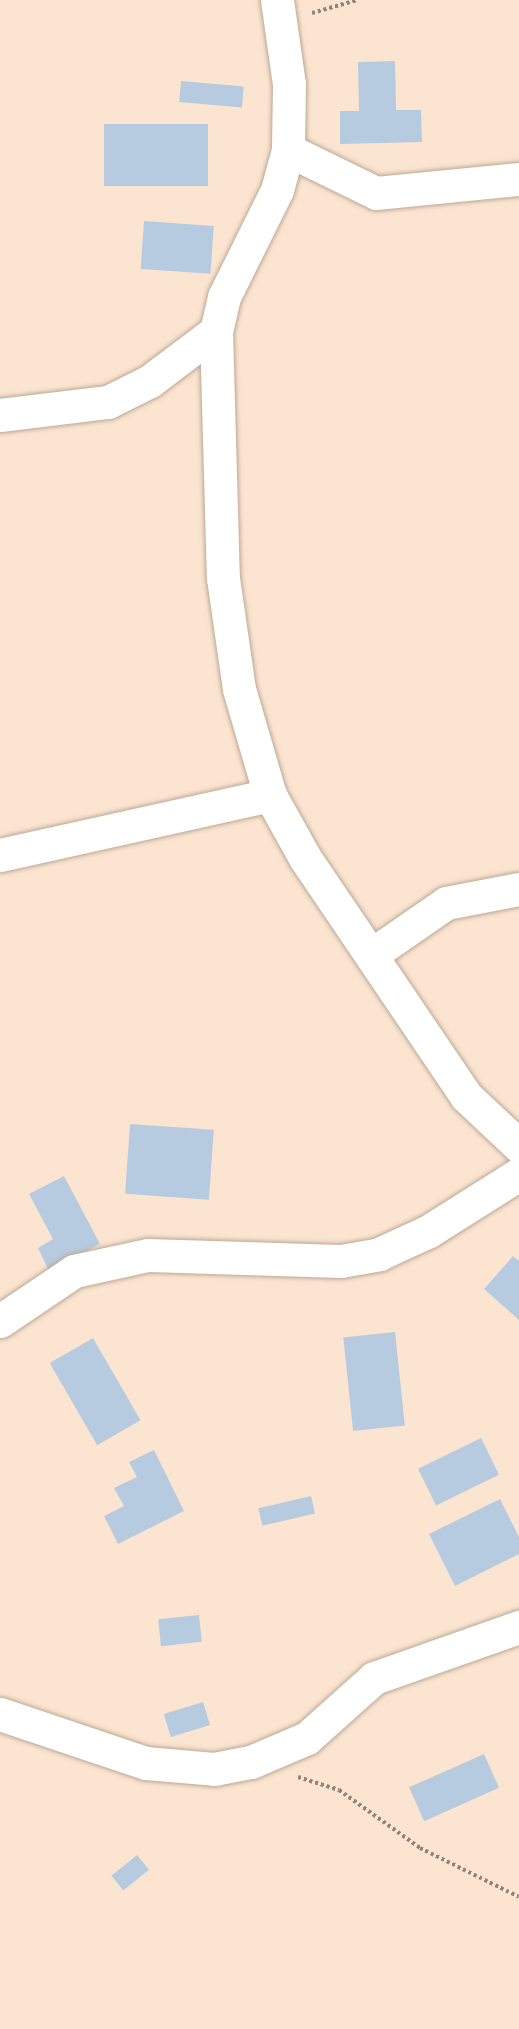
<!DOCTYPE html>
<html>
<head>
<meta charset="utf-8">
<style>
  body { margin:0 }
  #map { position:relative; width:519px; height:2029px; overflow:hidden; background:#fbe5d1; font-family:"Playfair Display",serif }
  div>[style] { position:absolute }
  .building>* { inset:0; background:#b6cbdf; transform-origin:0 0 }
  .path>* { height:4px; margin-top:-2px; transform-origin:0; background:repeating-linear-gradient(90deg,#938476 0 3px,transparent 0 6px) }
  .roads { filter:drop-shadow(0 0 2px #bda894) drop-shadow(0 0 2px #bda894) }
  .minor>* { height:33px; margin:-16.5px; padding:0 16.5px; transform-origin:16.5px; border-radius:16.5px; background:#fff }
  span { translate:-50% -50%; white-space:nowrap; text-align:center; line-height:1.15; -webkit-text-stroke:5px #fef5ed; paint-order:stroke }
</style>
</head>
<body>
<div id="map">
  <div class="building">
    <div style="clip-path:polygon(395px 61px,396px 110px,421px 110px,422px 142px,340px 144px,340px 111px,359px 111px,358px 62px)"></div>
    <div style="left:181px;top:81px;width:63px;height:21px;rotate:5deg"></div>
    <div style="left:208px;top:124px;width:62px;height:104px;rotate:90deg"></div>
    <div style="left:144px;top:221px;width:70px;height:48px;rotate:4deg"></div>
    <div style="left:130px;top:1124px;width:84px;height:70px;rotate:4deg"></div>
    <div style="clip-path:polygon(64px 1176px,100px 1244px,49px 1271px,38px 1248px,53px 1239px,29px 1194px)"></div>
    <div style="clip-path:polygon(513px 1256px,519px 1261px,519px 1320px,484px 1289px)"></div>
    <div style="left:395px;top:1332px;width:94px;height:52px;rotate:84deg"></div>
    <div style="left:93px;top:1338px;width:95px;height:50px;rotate:60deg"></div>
    <div style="left:481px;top:1438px;width:41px;height:70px;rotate:64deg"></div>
    <div style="clip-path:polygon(154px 1450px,184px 1511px,118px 1544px,104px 1516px,124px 1506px,114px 1488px,137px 1477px,129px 1462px)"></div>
    <div style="left:311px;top:1496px;width:18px;height:54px;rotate:77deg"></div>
    <div style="clip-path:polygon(500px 1499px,519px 1537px,519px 1554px,455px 1586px,429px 1534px)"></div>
    <div style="left:199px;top:1615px;width:27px;height:41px;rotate:84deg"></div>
    <div style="left:203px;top:1702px;width:24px;height:41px;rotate:73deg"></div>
    <div style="left:484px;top:1754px;width:37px;height:82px;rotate:66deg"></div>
    <div style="left:137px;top:1855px;width:19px;height:33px;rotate:51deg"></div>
  </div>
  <div class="path">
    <div style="left:312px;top:13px;width:47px;rotate:-16.1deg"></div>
    <div style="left:298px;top:1777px;width:43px;rotate:17.6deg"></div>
    <div style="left:339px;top:1790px;width:100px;rotate:35.6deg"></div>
    <div style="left:420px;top:1848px;width:110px;rotate:26.3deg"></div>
  </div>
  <div class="roads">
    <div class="minor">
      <div style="left:277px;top:0;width:85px;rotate:81.9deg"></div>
      <div style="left:289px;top:84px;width:66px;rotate:90.9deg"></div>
      <div style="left:288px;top:150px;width:41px;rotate:105.4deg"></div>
      <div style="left:277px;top:190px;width:119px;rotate:116.4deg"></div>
      <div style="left:224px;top:297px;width:35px;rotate:103deg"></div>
      <div style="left:216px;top:331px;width:247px;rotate:88.4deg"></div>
      <div style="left:223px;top:578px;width:112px;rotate:81.8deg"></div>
      <div style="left:239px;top:689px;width:110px;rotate:73.7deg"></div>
      <div style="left:270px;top:795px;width:72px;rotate:60.9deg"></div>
      <div style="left:305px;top:858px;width:287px;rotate:55.9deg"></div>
      <div style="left:466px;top:1096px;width:73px;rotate:43.3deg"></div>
      <div style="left:288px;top:150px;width:98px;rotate:26deg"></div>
      <div style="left:376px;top:193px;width:144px;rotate:-5.6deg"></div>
      <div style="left:0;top:415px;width:109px;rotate:-6.9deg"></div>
      <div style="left:108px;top:402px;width:47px;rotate:-26.6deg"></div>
      <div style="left:150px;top:381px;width:83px;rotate:-37.1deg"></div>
      <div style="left:0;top:855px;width:277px;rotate:-12.5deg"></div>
      <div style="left:371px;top:955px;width:91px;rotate:-34.7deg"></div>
      <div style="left:446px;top:903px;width:74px;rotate:-10.9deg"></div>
      <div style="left:0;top:1321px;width:89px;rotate:-34deg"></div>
      <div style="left:74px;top:1271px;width:76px;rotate:-12.2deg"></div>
      <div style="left:148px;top:1255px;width:193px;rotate:1.8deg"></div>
      <div style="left:341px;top:1261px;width:39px;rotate:-10deg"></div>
      <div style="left:379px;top:1254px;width:55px;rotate:-24.7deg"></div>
      <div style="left:429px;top:1231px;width:107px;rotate:-32.3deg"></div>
      <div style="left:0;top:1714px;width:154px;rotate:18.6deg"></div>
      <div style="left:146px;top:1763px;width:68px;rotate:5deg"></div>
      <div style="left:214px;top:1769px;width:38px;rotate:-11deg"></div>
      <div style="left:251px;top:1762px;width:61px;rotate:-23.2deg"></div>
      <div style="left:307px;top:1738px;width:90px;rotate:-41.8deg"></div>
      <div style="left:374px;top:1678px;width:154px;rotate:-19.4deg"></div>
    </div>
  </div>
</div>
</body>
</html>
